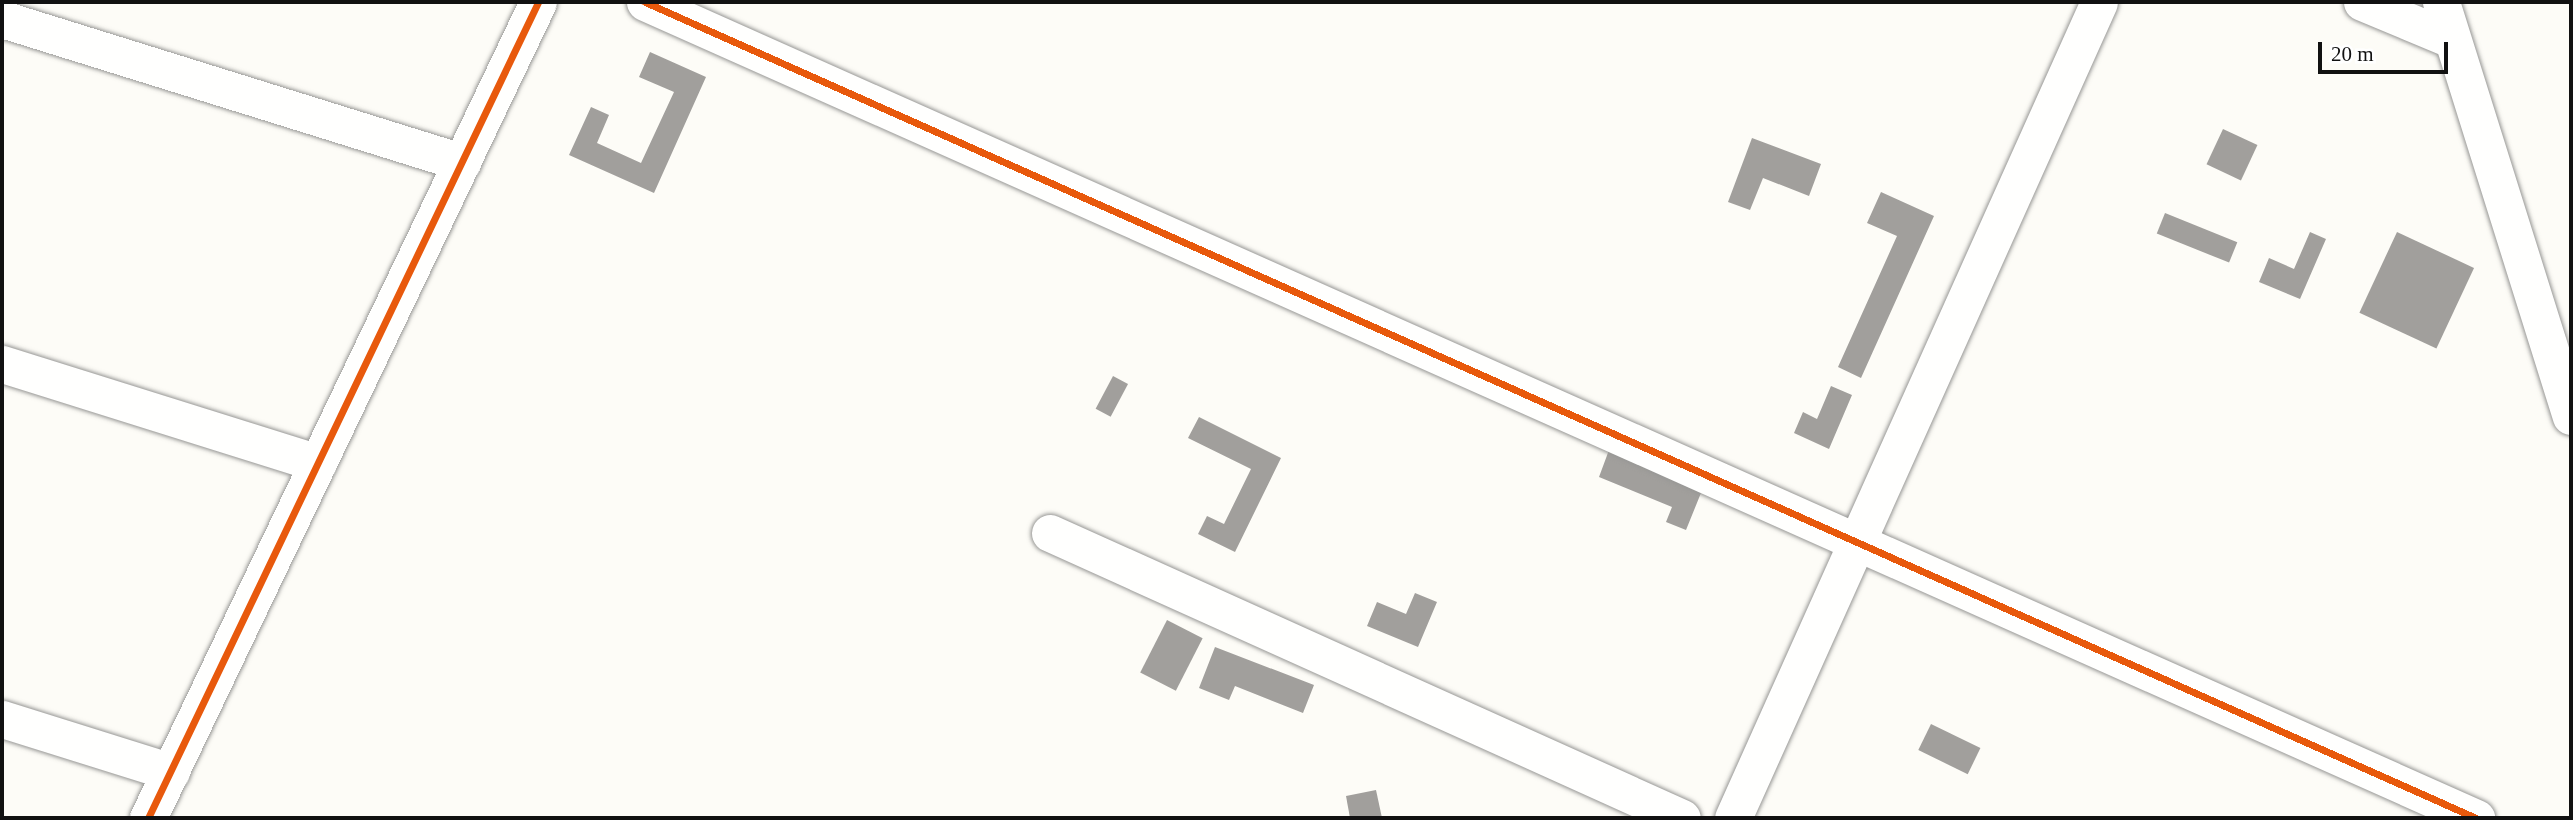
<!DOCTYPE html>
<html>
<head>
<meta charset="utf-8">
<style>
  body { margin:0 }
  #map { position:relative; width:2573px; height:820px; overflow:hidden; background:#fdfcf7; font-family:Georgia,serif }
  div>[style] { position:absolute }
  .building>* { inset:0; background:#a19f9c; transform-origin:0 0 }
  .roads { filter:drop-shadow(0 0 2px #979795) drop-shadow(0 0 2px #979795) }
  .minor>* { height:37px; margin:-18.5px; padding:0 18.5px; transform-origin:18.5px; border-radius:18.5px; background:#fffffe }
  .cycleway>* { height:7px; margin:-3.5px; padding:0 3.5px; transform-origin:3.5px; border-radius:3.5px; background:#e8590c }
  span { translate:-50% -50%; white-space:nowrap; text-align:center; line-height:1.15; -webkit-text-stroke:7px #fff; paint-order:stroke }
  .frame { position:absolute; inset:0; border:4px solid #111; pointer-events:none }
  .scale { position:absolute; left:2318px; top:42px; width:130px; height:32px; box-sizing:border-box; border:4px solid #111; border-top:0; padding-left:9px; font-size:21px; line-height:24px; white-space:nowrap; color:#111; -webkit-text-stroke:5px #fff; paint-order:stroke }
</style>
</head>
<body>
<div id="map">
  <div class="building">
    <div style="clip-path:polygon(650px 52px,706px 77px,654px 193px,569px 155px,591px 107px,609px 115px,597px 143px,641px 163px,674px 92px,639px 77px)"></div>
    <div style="left:2223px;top:129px;width:38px;height:39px;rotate:25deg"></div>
    <div style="clip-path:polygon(1752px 138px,1821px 164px,1809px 196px,1763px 178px,1750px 210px,1728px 202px)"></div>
    <div style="clip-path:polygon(1881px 192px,1934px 216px,1861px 378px,1838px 367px,1897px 236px,1867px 223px)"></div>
    <div style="left:2165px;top:213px;width:78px;height:22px;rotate:22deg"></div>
    <div style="clip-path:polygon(2310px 232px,2326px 239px,2300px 299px,2259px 282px,2269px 258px,2294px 269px)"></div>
    <div style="left:2397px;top:232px;width:85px;height:89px;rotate:25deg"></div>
    <div style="left:1113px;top:376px;width:17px;height:37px;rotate:28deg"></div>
    <div style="clip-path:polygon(1831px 386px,1852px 395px,1829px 449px,1794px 433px,1803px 412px,1817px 419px)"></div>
    <div style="clip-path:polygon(1199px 417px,1281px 458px,1235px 552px,1198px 534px,1207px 516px,1224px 524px,1251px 469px,1188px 438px)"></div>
    <div style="clip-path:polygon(1609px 450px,1703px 488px,1686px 530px,1666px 522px,1672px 507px,1599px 477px)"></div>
    <div style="clip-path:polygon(1415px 593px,1437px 602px,1418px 647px,1367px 626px,1377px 602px,1406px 614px)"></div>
    <div style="left:1167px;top:620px;width:40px;height:59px;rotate:27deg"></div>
    <div style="clip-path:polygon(1215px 647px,1314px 685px,1303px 713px,1235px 686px,1229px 700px,1199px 688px)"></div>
    <div style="left:1931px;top:724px;width:55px;height:29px;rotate:26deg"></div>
    <div style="clip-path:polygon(1376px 790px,1382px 818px,1350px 818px,1346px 796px)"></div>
  </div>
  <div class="roads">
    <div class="minor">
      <div style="left:645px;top:2px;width:2005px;rotate:24.02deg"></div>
      <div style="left:2362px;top:2px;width:96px;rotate:22.6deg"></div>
      <div style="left:2441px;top:2px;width:434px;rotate:72.6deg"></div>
      <div style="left:2px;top:19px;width:482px;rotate:17.3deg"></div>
      <div style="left:2px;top:364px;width:331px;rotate:17.4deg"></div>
      <div style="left:1050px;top:533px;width:693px;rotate:24.27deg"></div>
      <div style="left:2px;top:719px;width:177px;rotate:17.4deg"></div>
      <div style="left:148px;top:818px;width:904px;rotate:-64.45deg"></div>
      <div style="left:1733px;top:818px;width:894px;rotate:-65.84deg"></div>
    </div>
  </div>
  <div class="cycleway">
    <div style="left:645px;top:2px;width:2005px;rotate:24.02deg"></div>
    <div style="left:148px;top:818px;width:904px;rotate:-64.45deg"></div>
  </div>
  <div class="frame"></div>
  <div class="scale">20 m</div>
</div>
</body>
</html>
